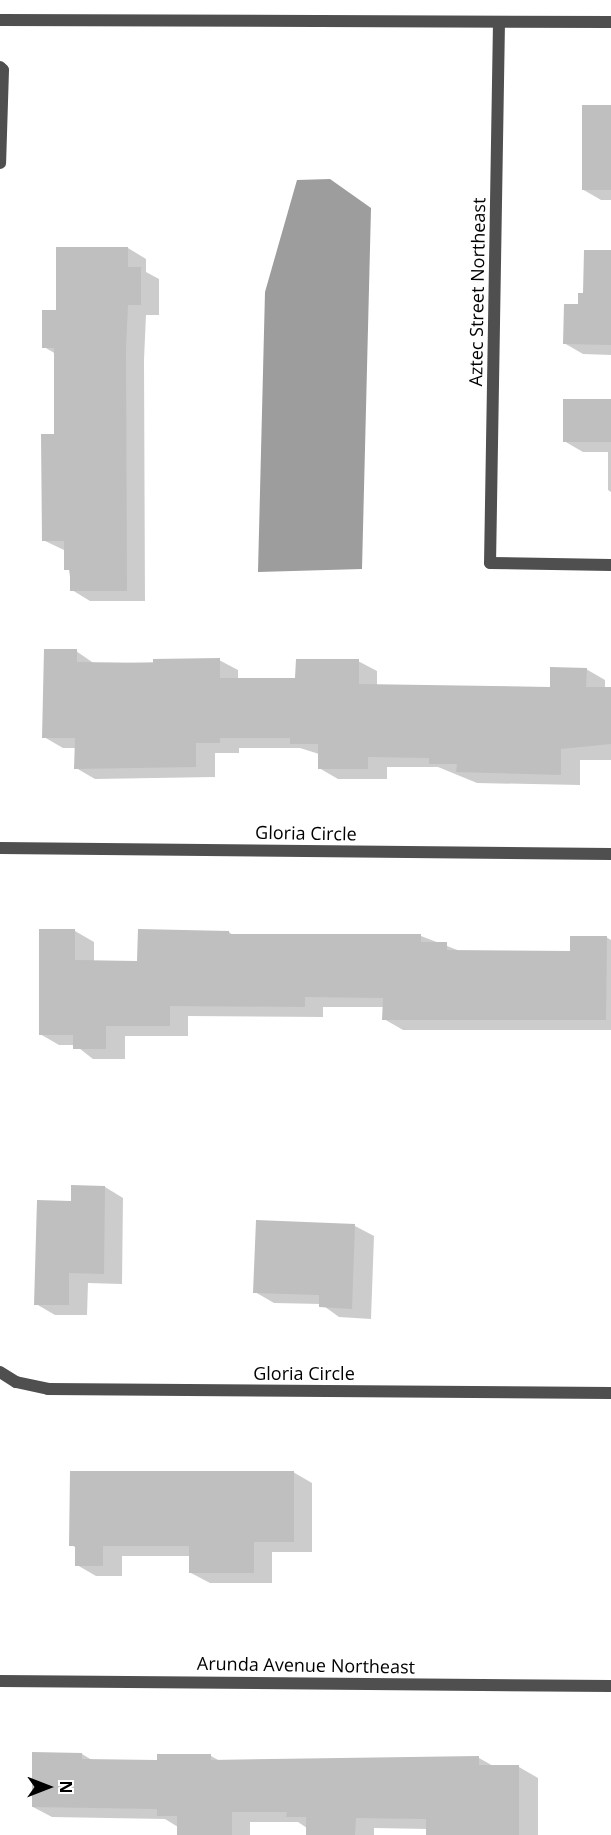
<!DOCTYPE html>
<html>
<head>
<meta charset="utf-8">
<style>
  body { margin:0 }
  #map { position:relative; width:611px; height:1835px; overflow:hidden; background:#fff; font-family:"Open Sans",sans-serif }
  div>[style] { position:absolute }
  .water>* { inset:0; background:#9d9d9d }
  .shadow>* { inset:0; background:#0003 }
  .building>* { inset:0; background:#bfbfbf; transform-origin:0 0 }
  .minor>* { height:12px; margin:-6px; padding:0 6px; transform-origin:6px; border-radius:6px; background:#4f4f4f }
  span { translate:-50% -50%; white-space:nowrap; text-align:center; line-height:1.15; -webkit-text-stroke:4.5px #fff; paint-order:stroke }
  .street-label { font-size:18px; color:#000 }
  .north { position:absolute; left:18px; top:1757px; width:60px; height:60px; -webkit-text-stroke:4px #fff; paint-order:stroke; rotate:90deg; font-size:16px; font-weight:700; line-height:24px; text-align:center; color:#000 }
  .north::after { content:''; display:block; margin:auto; width:21px; height:27px; background:#000; clip-path:polygon(50% 0,100% 100%,50% 72%,0 100%) }
</style>
</head>
<body>
<div id="map">
  <div class="water">
    <div style="clip-path:polygon(330px 179px,371px 208px,362px 569px,258px 572px,265px 292px,297px 180px)"></div>
  </div>
  <div class="shadow">
    <div style="clip-path:polygon(611px 107px,611px 200px,601px 200px,582px 189px)"></div>
    <div style="clip-path:polygon(128px 248px,146px 259px,146px 272px,159px 279px,159px 315px,146px 315px,144px 360px,145px 601px,90px 601px,72px 590px,66px 551px,43px 540px,56px 435px,56px 354px,44px 347px,58px 311px)"></div>
    <div style="clip-path:polygon(611px 252px,611px 355px,583px 354px,564px 343px,584px 294px)"></div>
    <div style="clip-path:polygon(611px 400px,611px 492px,608px 490px,608px 452px,583px 452px,564px 441px)"></div>
    <div style="clip-path:polygon(76px 651px,95px 664px,219px 660px,238px 670px,238px 680px,296px 680px,358px 661px,377px 671px,377px 685px,551px 688px,586px 669px,605px 680px,605px 689px,611px 689px,611px 760px,580px 760px,580px 785px,477px 783px,438px 767px,387px 767px,387px 779px,338px 779px,319px 768px,319px 754px,300px 748px,239px 748px,239px 753px,215px 753px,215px 777px,95px 779px,76px 768px,76px 748px,63px 748px,44px 737px)"></div>
    <div style="clip-path:polygon(40px 931px,75px 931px,94px 942px,94px 962px,139px 962px,229px 932px,234px 936px,421px 936px,460px 951px,571px 952px,606px 937px,611px 940px,611px 1030px,403px 1030px,384px 1019px,384px 1007px,323px 1007px,323px 1017px,188px 1016px,188px 1036px,125px 1036px,125px 1059px,93px 1059px,75px 1045px,59px 1045px,40px 1034px)"></div>
    <div style="clip-path:polygon(105px 1187px,123px 1198px,122px 1284px,88px 1283px,87px 1315px,55px 1315px,36px 1304px,72px 1202px)"></div>
    <div style="clip-path:polygon(355px 1226px,374px 1236px,371px 1319px,339px 1317px,321px 1304px,274px 1303px,255px 1292px)"></div>
    <div style="clip-path:polygon(293px 1472px,312px 1483px,312px 1552px,272px 1552px,272px 1583px,210px 1583px,191px 1573px,191px 1556px,122px 1556px,122px 1576px,96px 1576px,77px 1565px,77px 1548px,71px 1545px)"></div>
    <div style="clip-path:polygon(82px 1754px,92px 1760px,159px 1762px,211px 1756px,220px 1761px,479px 1758px,495px 1767px,519px 1767px,538px 1778px,538px 1835px,429px 1835px,428px 1829px,374px 1828px,374px 1835px,307px 1835px,307px 1828px,298px 1822px,250px 1822px,250px 1835px,181px 1835px,178px 1827px,165px 1819px,52px 1817px,33px 1807px)"></div>
  </div>
  <div class="building">
    <div style="left:582px;top:105px;width:29px;height:85px"></div>
    <div style="clip-path:polygon(56px 247px,128px 247px,128px 267px,141px 267px,141px 305px,128px 305px,126px 348px,127px 591px,70px 591px,70px 570px,64px 570px,64px 541px,42px 541px,41px 434px,54px 434px,54px 348px,42px 348px,42px 310px,56px 310px)"></div>
    <div style="clip-path:polygon(584px 250px,611px 250px,611px 345px,563px 344px,564px 304px,578px 304px,578px 293px,583px 293px)"></div>
    <div style="left:563px;top:399px;width:48px;height:43px"></div>
    <div style="clip-path:polygon(44px 649px,77px 649px,77px 662px,153px 663px,153px 659px,220px 658px,220px 678px,295px 678px,296px 659px,359px 659px,359px 684px,550px 687px,550px 667px,587px 668px,586px 687px,611px 687px,611px 744px,561px 749px,561px 775px,456px 772px,457px 764px,429px 764px,429px 758px,368px 757px,368px 769px,318px 769px,318px 744px,290px 744px,290px 738px,220px 738px,220px 743px,196px 743px,196px 767px,74px 769px,75px 738px,42px 738px)"></div>
    <div style="clip-path:polygon(39px 929px,75px 929px,75px 960px,137px 961px,138px 929px,229px 931px,229px 934px,421px 934px,421px 942px,447px 942px,447px 950px,570px 951px,570px 936px,607px 936px,606px 1020px,382px 1020px,383px 998px,305px 997px,305px 1007px,170px 1006px,170px 1026px,106px 1026px,106px 1049px,73px 1049px,73px 1035px,39px 1035px)"></div>
    <div style="clip-path:polygon(71px 1185px,105px 1186px,104px 1274px,69px 1273px,69px 1305px,34px 1305px,37px 1200px,71px 1201px)"></div>
    <div style="clip-path:polygon(256px 1220px,355px 1224px,352px 1309px,319px 1307px,319px 1295px,253px 1293px)"></div>
    <div style="clip-path:polygon(70px 1471px,294px 1471px,294px 1542px,254px 1542px,254px 1573px,189px 1573px,189px 1546px,103px 1546px,103px 1566px,75px 1566px,75px 1546px,69px 1546px)"></div>
    <div style="clip-path:polygon(32px 1752px,82px 1753px,82px 1759px,157px 1760px,157px 1754px,211px 1754px,211px 1760px,479px 1756px,479px 1765px,519px 1765px,519px 1835px,426px 1835px,426px 1819px,356px 1818px,355px 1835px,306px 1835px,306px 1817px,286px 1817px,287px 1812px,232px 1812px,232px 1835px,177px 1835px,177px 1816px,157px 1816px,157px 1809px,32px 1807px)"></div>
  </div>
  <div class="minor">
    <div style="left:0;top:20px;width:611px;rotate:0.19deg"></div>
    <div style="left:499px;top:22px;width:541px;rotate:90.95deg"></div>
    <div style="left:490px;top:563px;width:121px;rotate:0.9deg"></div>
    <div style="left:0;top:67px;width:4px;rotate:45deg"></div>
    <div style="left:3px;top:70px;width:93px;rotate:91.8deg"></div>
    <div style="left:0;top:848px;width:611px;rotate:0.56deg"></div>
    <div style="left:0;top:1372px;width:19px;rotate:32deg"></div>
    <div style="left:16px;top:1382px;width:33px;rotate:12deg"></div>
    <div style="left:48px;top:1389px;width:563px;rotate:0.41deg"></div>
    <div style="left:0;top:1681px;width:611px;rotate:0.47deg"></div>
  </div>
  <div class="street-label">
    <span style="left:477px;top:292px;rotate:-89deg">Aztec Street Northeast</span>
    <span style="left:306px;top:833px;rotate:1deg">Gloria Circle</span>
    <span style="left:304px;top:1373px">Gloria Circle</span>
    <span style="left:306px;top:1665px;rotate:1deg">Arunda Avenue Northeast</span>
  </div>
  <div class="north">N</div>
</div>
</body>
</html>
